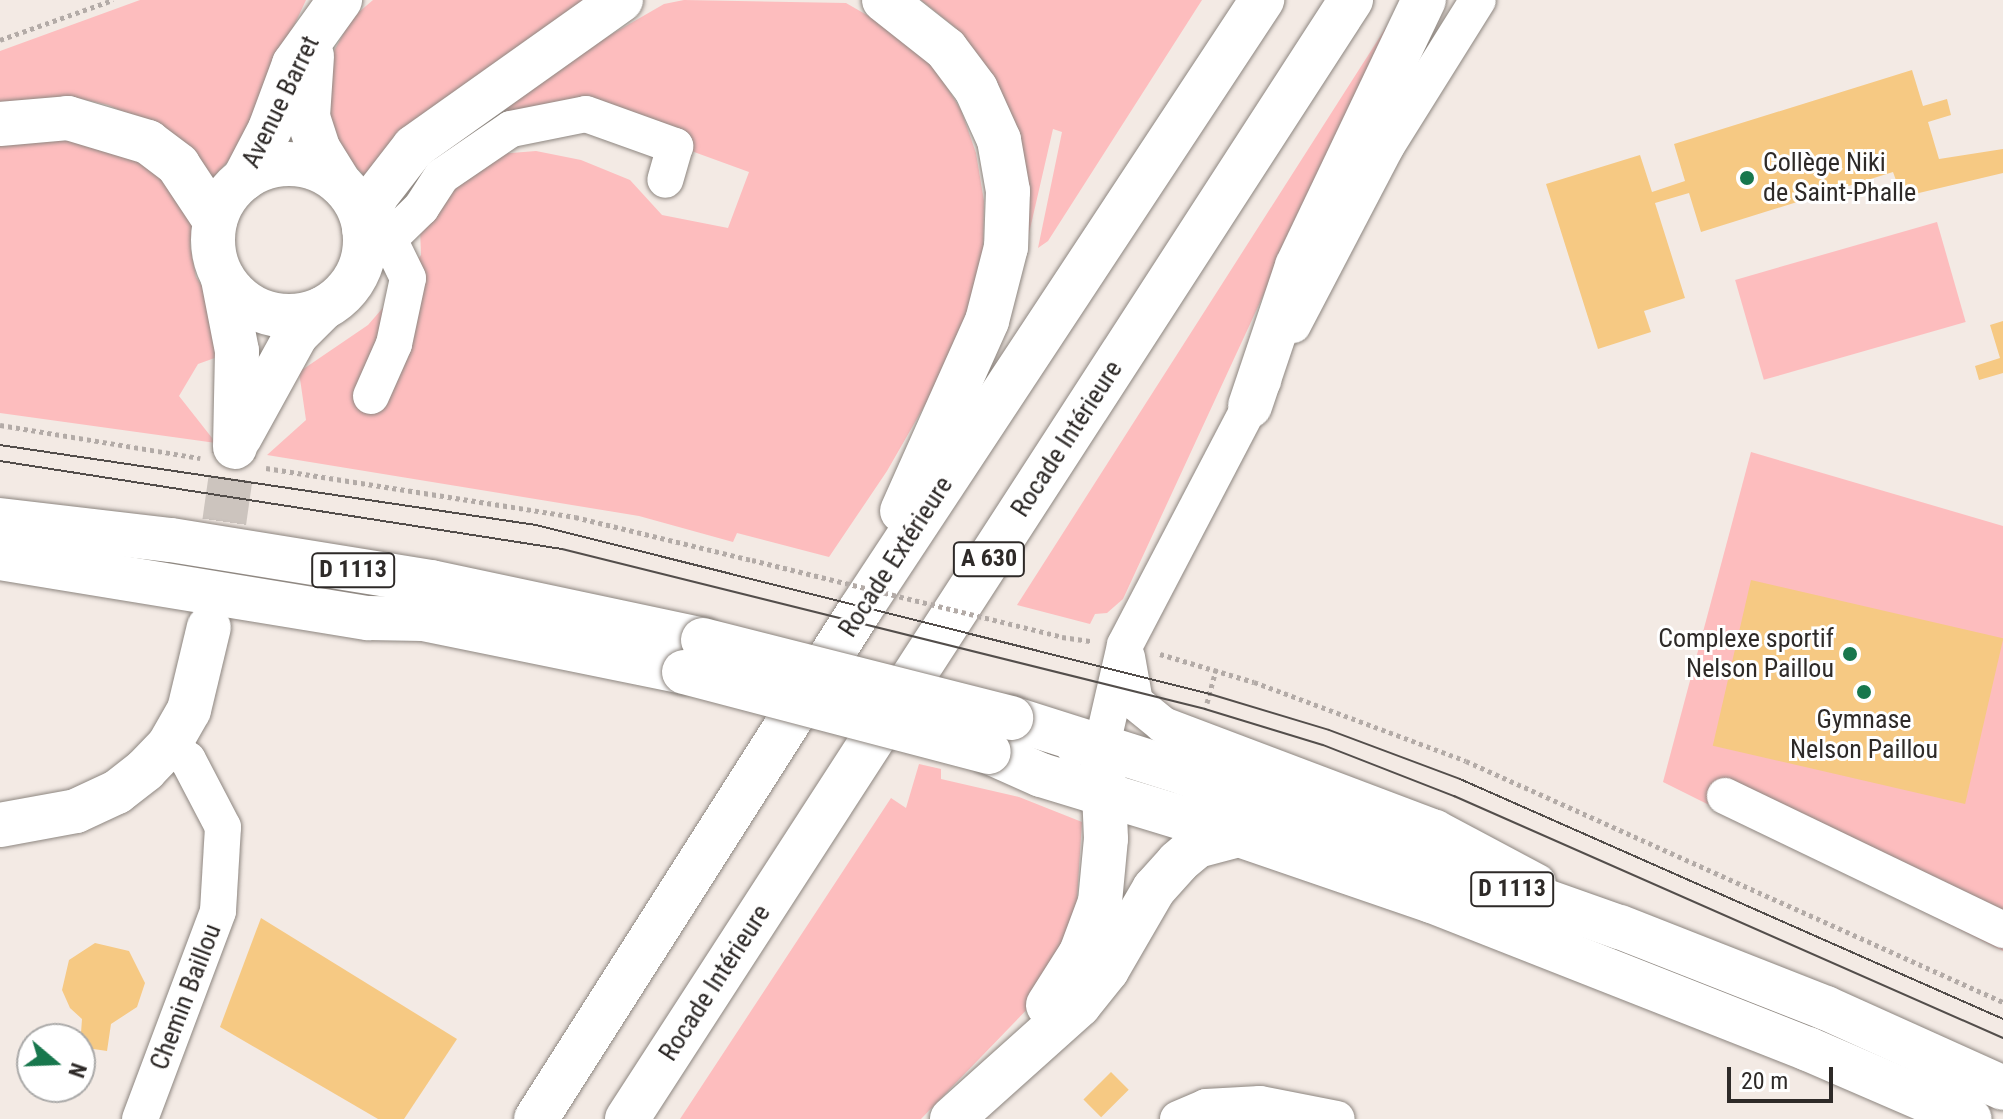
<!DOCTYPE html>
<html>
<head>
<meta charset="utf-8">
<style>
  body { margin:0 }
  #map { position:relative; width:2003px; height:1119px; overflow:hidden; background:#f3eae4; font-family:"Roboto Condensed",sans-serif }
  div>[style] { position:absolute }
  .green>* { inset:0; background:#fdbdbe; transform-origin:0 0 }
  .building>* { inset:0; background:#f6c983; transform-origin:0 0 }
  .major-tunnel>* { height:44px; margin-top:-22px; transform-origin:0; background:repeating-linear-gradient(90deg,#ccc4be 0 44px,transparent 0 66px) }
  .path>* { height:5px; margin-top:-2.5px; transform-origin:0; background:repeating-linear-gradient(90deg,#b3aba7 0 4px,transparent 0 8px) }
  .roads { filter:drop-shadow(0 0 2px #8d8680) drop-shadow(0 0 2px #8d8680) }
  .minor>* { height:36px; margin:-18px; padding:0 18px; transform-origin:18px; border-radius:18px; background:#fff }
  .major>* { height:44px; margin:-22px; padding:0 22px; transform-origin:22px; border-radius:22px; background:#fff }
  .major>.ring { margin:-22px; padding:0; box-sizing:content-box; background:none; border:44px solid #fff; border-radius:50% }
  .highway>* { height:44px; margin:-22px; padding:0 22px; transform-origin:22px; border-radius:22px; background:#fff }
  .tram>* { height:2px; margin:-1px; padding:0 1px; transform-origin:1px; border-radius:1px; background:#534e4b }
  .path-bridge>* { height:5px; margin-top:-2.5px; transform-origin:0; background:repeating-linear-gradient(90deg,#b3aba7 0 4px,transparent 0 8px) }
  .bridges { filter:drop-shadow(0 0 2px #8d8680) drop-shadow(0 0 2px #8d8680) }
  .major-bridge>* { height:44px; margin:-22px; padding:0 22px; transform-origin:22px; border-radius:22px; background:#fff }
  .dots>* { width:22px; height:22px; translate:-50% -50%; box-sizing:border-box; border:4px solid #fff; border-radius:50% }
  span { translate:-50% -50%; white-space:nowrap; text-align:center; line-height:1.15; -webkit-text-stroke:6px #fff; paint-order:stroke }
  .shield-label span { padding:2px 6px; background:#fff; border:2px solid; border-radius:6px; -webkit-text-stroke-width:0 }
  .shield-label { font-size:24px; color:#2e2a28; font-weight:700 }
  .street-label { font-size:26px; color:#2e2a28 }
  .poi-label { font-size:26px; color:#2e2a28 }
  .left { translate:0 -50%; text-align:left }
  .right { translate:-100% -50%; text-align:right }
  .north { position:absolute; left:16px; top:1023px; width:80px; height:80px; box-sizing:border-box; background:#fff; border:2px solid #abaaa9; border-radius:50%; rotate:109deg; font-size:22px; font-weight:700; line-height:32px; text-align:center; color:#2e2a28 }
  .north::after { content:''; display:block; margin:auto; width:28px; height:36px; background:#18774d; clip-path:polygon(50% 0,100% 100%,50% 72%,0 100%) }
  .scale { position:absolute; left:1727px; top:1067px; width:106px; height:36px; box-sizing:border-box; border:4px solid #2e2a28; border-top:0; padding-left:10px; font-size:24px; line-height:28px; white-space:nowrap; color:#2e2a28; -webkit-text-stroke:6px #fff; paint-order:stroke }
</style>
</head>
<body>
<div id="map">
  <div class="green">
    <div style="clip-path:polygon(140px 0,306px 0,234px 155px,206px 185px,144px 121px,108px 105px,69px 96px,0 105px,0 51px)"></div>
    <div style="clip-path:polygon(373px 0,592px 0,370px 182px,340px 150px,329px 117px,327px 83px,334px 51px,352px 18px)"></div>
    <div style="clip-path:polygon(684px 0,846px 3px,898px 33px,935px 68px,961px 110px,976px 153px,984px 201px,983px 259px,968px 311px,941px 377px,887px 471px,829px 557px,737px 533px,733px 542px,639px 516px,267px 455px,306px 420px,299px 372px,368px 325px,400px 288px,421px 255px,420px 228px,445px 186px,485px 155px,536px 151px,581px 160px,630px 180px,662px 215px,728px 228px,749px 172px,565px 105px,478px 124px,593px 45px,664px 4px)"></div>
    <div style="clip-path:polygon(921px 0,1202px 0,1048px 241px,1038px 248px,1062px 132px,1053px 129px,1027px 242px,983px 65px,956px 28px)"></div>
    <div style="clip-path:polygon(1390px 21px,1123px 599px,1107px 613px,1095px 614px,1090px 624px,1017px 605px)"></div>
    <div style="clip-path:polygon(36px 138px,78px 140px,120px 152px,159px 171px,193px 214px,190px 245px,196px 277px,220px 314px,223px 355px,198px 364px,179px 396px,216px 443px,0 413px,0 145px)"></div>
    <div style="left:1937px;top:222px;width:104px;height:210px;rotate:74deg"></div>
    <div style="clip-path:polygon(1751px 452px,2003px 526px,2003px 951px,1663px 782px)"></div>
    <div style="clip-path:polygon(919px 764px,941px 769px,941px 779px,1019px 797px,1082px 822px,1076px 915px,1037px 999px,921px 1119px,680px 1119px,891px 798px,906px 808px)"></div>
  </div>
  <div class="building">
    <div style="clip-path:polygon(1912px 70px,1923px 106px,1947px 99px,1951px 115px,1928px 122px,1939px 159px,2003px 149px,2003px 173px,1902px 197px,1893px 172px,1701px 232px,1689px 193px,1655px 203px,1685px 298px,1644px 311px,1651px 332px,1598px 349px,1546px 184px,1640px 155px,1652px 192px,1685px 181px,1674px 144px)"></div>
    <div style="clip-path:polygon(2003px 321px,2003px 373px,1979px 380px,1975px 366px,2000px 358px,1990px 325px)"></div>
    <div style="left:1751px;top:580px;width:259px;height:170px;rotate:13deg"></div>
    <div style="clip-path:polygon(261px 918px,457px 1039px,404px 1119px,378px 1119px,220px 1027px)"></div>
    <div style="clip-path:polygon(95px 943px,129px 951px,145px 983px,137px 1007px,111px 1024px,107px 1051px,80px 1047px,82px 1019px,70px 1008px,62px 990px,69px 960px)"></div>
    <div style="left:1111px;top:1072px;width:25px;height:39px;rotate:45deg"></div>
  </div>
  <div class="major-tunnel">
    <div style="left:215px;top:587px;width:141px;rotate:-81.9deg"></div>
  </div>
  <div class="path">
    <div style="left:0;top:40px;width:120px;rotate:-19.5deg"></div>
    <div style="left:0;top:425px;width:203px;rotate:9.4deg"></div>
    <div style="left:266px;top:468px;width:313px;rotate:9deg"></div>
    <div style="left:575px;top:517px;width:182px;rotate:13.7deg"></div>
    <div style="left:1062px;top:637px;width:30px;rotate:8deg"></div>
    <div style="left:1160px;top:654px;width:98px;rotate:16.6deg"></div>
    <div style="left:1254px;top:682px;width:226px;rotate:20.4deg"></div>
    <div style="left:1466px;top:761px;width:589px;rotate:24.17deg"></div>
    <div style="left:1207px;top:703px;width:35px;rotate:-75deg"></div>
  </div>
  <div class="roads">
    <div class="minor">
      <div style="left:1293px;top:325px;width:201px;rotate:-62.4deg"></div>
      <div style="left:1386px;top:147px;width:173px;rotate:-58deg"></div>
      <div style="left:371px;top:396px;width:57px;rotate:-66.1deg"></div>
      <div style="left:394px;top:344px;width:67px;rotate:-78deg"></div>
      <div style="left:408px;top:278px;width:43px;rotate:-116deg"></div>
      <div style="left:389px;top:239px;width:45px;rotate:-44.1deg"></div>
      <div style="left:421px;top:208px;width:38px;rotate:-57deg"></div>
      <div style="left:442px;top:176px;width:83px;rotate:-34.3deg"></div>
      <div style="left:511px;top:129px;width:76px;rotate:-11.3deg"></div>
      <div style="left:586px;top:114px;width:95px;rotate:19.8deg"></div>
      <div style="left:675px;top:146px;width:35px;rotate:106deg"></div>
      <div style="left:1127px;top:657px;width:46px;rotate:79.9deg"></div>
      <div style="left:1135px;top:702px;width:36px;rotate:39deg"></div>
      <div style="left:1163px;top:725px;width:292px;rotate:20.7deg"></div>
      <div style="left:1436px;top:828px;width:115px;rotate:28.1deg"></div>
      <div style="left:1074px;top:747px;width:28px;rotate:-4deg"></div>
      <div style="left:1102px;top:745px;width:103px;rotate:-77deg"></div>
      <div style="left:1125px;top:645px;width:298px;rotate:-62.4deg"></div>
      <div style="left:1725px;top:796px;width:309px;rotate:25.7deg"></div>
      <div style="left:140px;top:1119px;width:222px;rotate:-69.4deg"></div>
      <div style="left:218px;top:911px;width:84px;rotate:-86.6deg"></div>
      <div style="left:223px;top:827px;width:76px;rotate:-117.6deg"></div>
      <div style="left:188px;top:760px;width:24px;rotate:-142deg"></div>
      <div style="left:1178px;top:1119px;width:30px;rotate:-23deg"></div>
      <div style="left:1206px;top:1107px;width:54px;rotate:-3.2deg"></div>
      <div style="left:1260px;top:1104px;width:78px;rotate:11deg"></div>
    </div>
    <div class="major">
      <div style="left:312px;top:56px;width:61px;rotate:93.8deg"></div>
      <div style="left:308px;top:117px;width:35px;rotate:72deg"></div>
      <div style="left:319px;top:150px;width:39px;rotate:58deg"></div>
      <div style="left:0;top:124px;width:68px;rotate:-5deg"></div>
      <div style="left:68px;top:118px;width:84px;rotate:16.7deg"></div>
      <div style="left:148px;top:142px;width:38px;rotate:37deg"></div>
      <div style="left:178px;top:165px;width:67px;rotate:56.5deg"></div>
      <div class="ring" style="left:213px;top:164px;width:108px;height:108px"></div>
      <div style="left:244px;top:179px;width:56px;rotate:-62.5deg"></div>
      <div style="left:270px;top:129px;width:69px;rotate:-69.7deg"></div>
      <div style="left:294px;top:64px;width:79px;rotate:-54.3deg"></div>
      <div style="left:223px;top:279px;width:73px;rotate:79deg"></div>
      <div style="left:237px;top:351px;width:96px;rotate:91.2deg"></div>
      <div style="left:240px;top:437px;width:116px;rotate:-61.2deg"></div>
      <div style="left:296px;top:335px;width:37px;rotate:-45deg"></div>
      <div style="left:0;top:520px;width:172px;rotate:6.7deg"></div>
      <div style="left:171px;top:540px;width:263px;rotate:9.2deg"></div>
      <div style="left:431px;top:582px;width:278px;rotate:12deg"></div>
      <div style="left:0;top:558px;width:373px;rotate:9.3deg"></div>
      <div style="left:368px;top:618px;width:55px;rotate:1deg"></div>
      <div style="left:423px;top:619px;width:266px;rotate:11.5deg"></div>
      <div style="left:1011px;top:718px;width:182px;rotate:17.6deg"></div>
      <div style="left:1184px;top:773px;width:462px;rotate:19.5deg"></div>
      <div style="left:1620px;top:927px;width:221px;rotate:21.5deg"></div>
      <div style="left:1826px;top:1008px;width:194px;rotate:24.3deg"></div>
      <div style="left:989px;top:752px;width:57px;rotate:23.9deg"></div>
      <div style="left:1041px;top:775px;width:207px;rotate:16.9deg"></div>
      <div style="left:1239px;top:835px;width:204px;rotate:18.9deg"></div>
      <div style="left:1432px;top:901px;width:404px;rotate:21.5deg"></div>
      <div style="left:1808px;top:1049px;width:176px;rotate:23.4deg"></div>
      <div style="left:0;top:825px;width:77px;rotate:-10.4deg"></div>
      <div style="left:76px;top:811px;width:45px;rotate:-24.9deg"></div>
      <div style="left:117px;top:792px;width:36px;rotate:-38deg"></div>
      <div style="left:145px;top:770px;width:35px;rotate:-46deg"></div>
      <div style="left:169px;top:745px;width:40px;rotate:-60.3deg"></div>
      <div style="left:189px;top:710px;width:85px;rotate:-76.5deg"></div>
    </div>
    <div class="highway">
      <div style="left:884px;top:0;width:79px;rotate:38.3deg"></div>
      <div style="left:946px;top:49px;width:50px;rotate:53.1deg"></div>
      <div style="left:976px;top:89px;width:56px;rotate:65.7deg"></div>
      <div style="left:999px;top:140px;width:52px;rotate:80deg"></div>
      <div style="left:1008px;top:191px;width:56px;rotate:92deg"></div>
      <div style="left:1006px;top:247px;width:76px;rotate:104.4deg"></div>
      <div style="left:987px;top:321px;width:208px;rotate:114.1deg"></div>
      <div style="left:364px;top:229px;width:35px;rotate:-70deg"></div>
      <div style="left:376px;top:196px;width:62px;rotate:-52.2deg"></div>
      <div style="left:414px;top:147px;width:254px;rotate:-35.4deg"></div>
      <div style="left:1250px;top:406px;width:148px;rotate:-71.4deg"></div>
      <div style="left:1297px;top:266px;width:295px;rotate:-64.5deg"></div>
      <div style="left:1048px;top:1005px;width:62px;rotate:-57.6deg"></div>
      <div style="left:1081px;top:953px;width:54px;rotate:-69.6deg"></div>
      <div style="left:1100px;top:902px;width:63px;rotate:-84.6deg"></div>
      <div style="left:1106px;top:839px;width:94px;rotate:-92.4deg"></div>
      <div style="left:536px;top:1119px;width:603px;rotate:-57.52deg"></div>
      <div style="left:860px;top:610px;width:731px;rotate:-56.61deg"></div>
      <div style="left:627px;top:1119px;width:1333px;rotate:-57.1deg"></div>
      <div style="left:952px;top:1119px;width:171px;rotate:-41.9deg"></div>
      <div style="left:1079px;top:1005px;width:45px;rotate:-51.3deg"></div>
      <div style="left:1107px;top:970px;width:94px;rotate:-59.9deg"></div>
      <div style="left:1154px;top:889px;width:36px;rotate:-48deg"></div>
      <div style="left:1178px;top:862px;width:25px;rotate:-40deg"></div>
      <div style="left:1197px;top:846px;width:43px;rotate:-14.7deg"></div>
    </div>
  </div>
  <div class="tram">
    <div style="left:0;top:445px;width:542px;rotate:8.49deg"></div>
    <div style="left:536px;top:525px;width:695px;rotate:14.08deg"></div>
    <div style="left:1210px;top:694px;width:124px;rotate:16.8deg"></div>
    <div style="left:1329px;top:730px;width:140px;rotate:20.5deg"></div>
    <div style="left:1460px;top:779px;width:594px;rotate:23.84deg"></div>
    <div style="left:0;top:461px;width:569px;rotate:8.9deg"></div>
    <div style="left:562px;top:549px;width:663px;rotate:13.97deg"></div>
    <div style="left:1205px;top:709px;width:123px;rotate:17deg"></div>
    <div style="left:1323px;top:745px;width:141px;rotate:21.3deg"></div>
    <div style="left:1454px;top:796px;width:600px;rotate:23.79deg"></div>
  </div>
  <div class="path-bridge">
    <div style="left:752px;top:560px;width:319px;rotate:13.9deg"></div>
  </div>
  <div class="bridges">
    <div class="major-bridge">
      <div style="left:703px;top:640px;width:318px;rotate:14.2deg"></div>
      <div style="left:684px;top:672px;width:315px;rotate:14.7deg"></div>
    </div>
  </div>
  <div class="dots">
    <div style="left:1747px;top:178px;background:#18774d"></div>
    <div style="left:1850px;top:654px;background:#18774d"></div>
    <div style="left:1864px;top:692px;background:#18774d"></div>
  </div>
  <div class="shield-label">
    <span style="left:989px;top:559px">A 630</span>
    <span style="left:353px;top:570px">D 1113</span>
    <span style="left:1512px;top:889px">D 1113</span>
  </div>
  <div class="street-label">
    <span style="left:281px;top:102px;rotate:-64deg">Avenue Barret</span>
    <span style="left:1067px;top:439px;rotate:-57deg">Rocade Intérieure</span>
    <span style="left:896px;top:557px;rotate:-57deg">Rocade Extérieure</span>
    <span style="left:715px;top:983px;rotate:-57deg">Rocade Intérieure</span>
    <span style="left:186px;top:997px;rotate:-69deg">Chemin Baillou</span>
  </div>
  <div class="poi-label">
    <span class="left" style="left:1763px;top:178px">Collège Niki<br>de Saint-Phalle</span>
    <span class="right" style="left:1834px;top:654px">Complexe sportif<br>Nelson Paillou</span>
    <span style="left:1864px;top:735px">Gymnase<br>Nelson Paillou</span>
  </div>
  <div class="north">N</div>
  <div class="scale">20 m</div>
</div>
</body>
</html>
